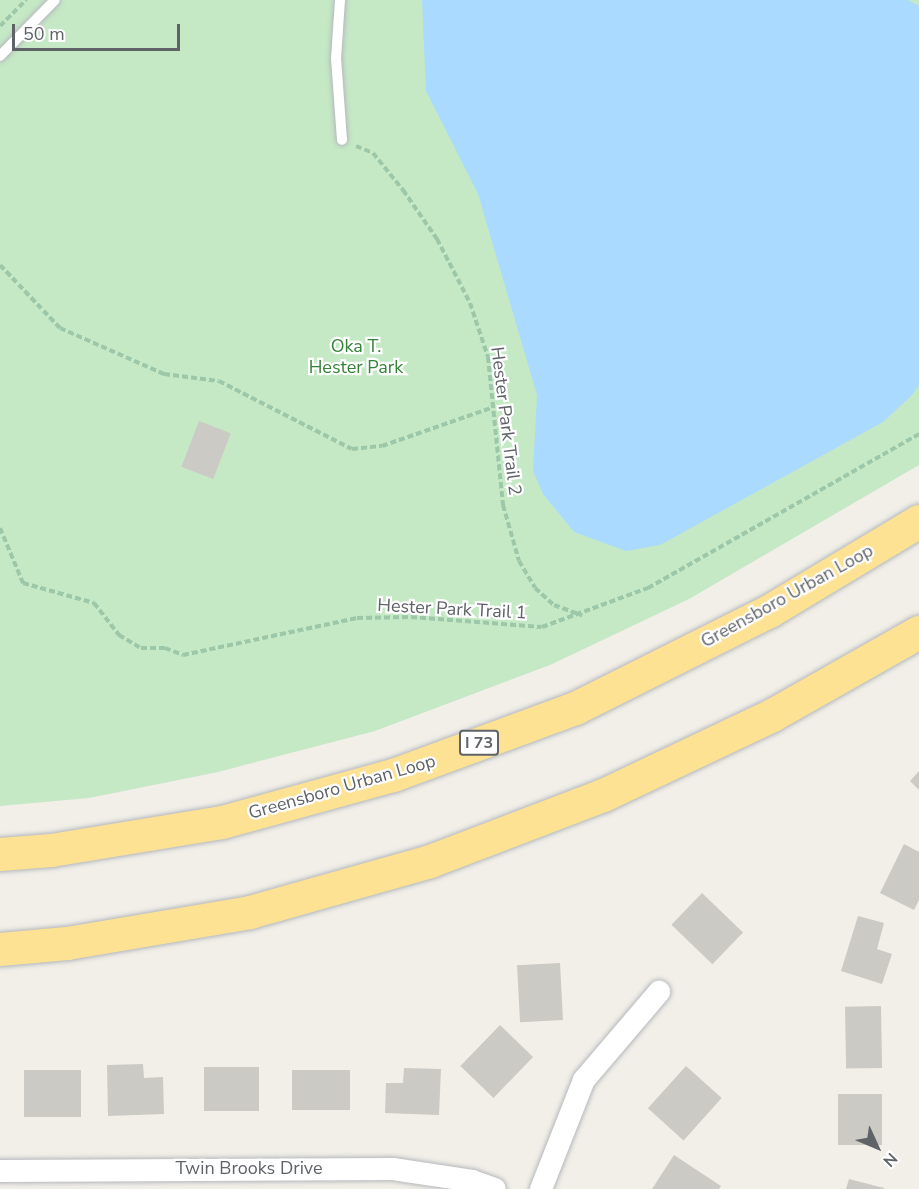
<!DOCTYPE html>
<html>
<head>
<meta charset="utf-8">
<style>
  body { margin:0 }
  #map { position:relative; width:919px; height:1189px; overflow:hidden; background:#f1efe8; font-family:"Nunito Sans",sans-serif }
  div>[style] { position:absolute }
  .green>* { inset:0; background:#c5e8c5 }
  .water>* { inset:0; background:#aadaff }
  .building>* { inset:0; background:#cccac5; transform-origin:0 0 }
  .path>* { height:4px; margin-top:-2px; transform-origin:0; background:repeating-linear-gradient(90deg,#9cc7a9 0 6px,transparent 0 9px) }
  .roads { filter:drop-shadow(0 0 2px #b5b8bc) drop-shadow(0 0 2px #b5b8bc) }
  .service>* { height:10px; margin:-5px; padding:0 5px; transform-origin:5px; border-radius:5px; background:#fff }
  .minor>* { height:22px; margin:-11px; padding:0 11px; transform-origin:11px; border-radius:11px; background:#fff }
  .motorway>* { height:33px; margin:-16.5px; padding:0 16.5px; transform-origin:16.5px; border-radius:16.5px; background:#fde293 }
  span { translate:-50% -50%; white-space:nowrap; text-align:center; line-height:1.15; -webkit-text-stroke:4.5px #fff; paint-order:stroke }
  .shield-label span { padding:2px 4px; background:#fff; border:2px solid; border-radius:4px; -webkit-text-stroke-width:0 }
  .shield-label { font-size:16px; color:#5f6368; font-weight:700 }
  .park-label { font-size:18px; color:#348238 }
  .street-label { font-size:18px; color:#5f6368 }
  .north { position:absolute; left:847px; top:1117px; width:60px; height:60px; -webkit-text-stroke:4px #fff; paint-order:stroke; rotate:134deg; font-size:16px; font-weight:700; line-height:24px; text-align:center; color:#5f6368 }
  .north::after { content:''; display:block; margin:auto; width:21px; height:27px; background:#5f6368; clip-path:polygon(50% 0,100% 100%,50% 72%,0 100%) }
  .scale { position:absolute; left:12px; top:24px; width:168px; height:27px; box-sizing:border-box; border:3px solid #5f6368; border-top:0; padding-left:8px; font-size:18px; line-height:21px; white-space:nowrap; color:#5f6368; -webkit-text-stroke:4px #fff; paint-order:stroke }
</style>
</head>
<body>
<div id="map">
  <div class="green">
    <div style="clip-path:polygon(0 0,919px 0,919px 465px,689px 599px,550px 665px,375px 731px,218px 772px,89px 798px,0 806px)"></div>
  </div>
  <div class="water">
    <div style="clip-path:polygon(422px 0,908px 0,919px 6px,919px 385px,912px 395px,883px 422px,660px 545px,626px 551px,574px 532px,543px 494px,533px 471px,537px 395px,478px 194px,426px 91px)"></div>
  </div>
  <div class="building">
    <div style="left:199px;top:421px;width:34px;height:49px;rotate:21deg"></div>
    <div style="clip-path:polygon(919px 771px,919px 790px,910px 781px)"></div>
    <div style="clip-path:polygon(904px 844px,919px 852px,919px 900px,914px 910px,880px 893px)"></div>
    <div style="left:702px;top:893px;width:57px;height:44px;rotate:44deg"></div>
    <div style="clip-path:polygon(858px 916px,884px 923px,877px 949px,892px 954px,882px 984px,841px 971px)"></div>
    <div style="left:560px;top:963px;width:57px;height:43px;rotate:87deg"></div>
    <div style="left:881px;top:1006px;width:62px;height:36px;rotate:89deg"></div>
    <div style="left:500px;top:1025px;width:46px;height:57px;rotate:44deg"></div>
    <div style="clip-path:polygon(143px 1064px,144px 1078px,163px 1077px,164px 1114px,108px 1116px,107px 1065px)"></div>
    <div style="left:686px;top:1066px;width:48px;height:57px;rotate:42deg"></div>
    <div style="left:259px;top:1067px;width:44px;height:55px;rotate:90deg"></div>
    <div style="clip-path:polygon(404px 1068px,441px 1069px,439px 1115px,385px 1113px,386px 1083px,403px 1083px)"></div>
    <div style="left:81px;top:1070px;width:47px;height:57px;rotate:90deg"></div>
    <div style="left:350px;top:1070px;width:40px;height:58px;rotate:90deg"></div>
    <div style="left:838px;top:1094px;width:44px;height:51px"></div>
    <div style="clip-path:polygon(674px 1155px,721px 1186px,719px 1189px,652px 1189px)"></div>
    <div style="clip-path:polygon(849px 1179px,884px 1188px,884px 1189px,846px 1189px)"></div>
  </div>
  <div class="path">
    <div style="left:0;top:26px;width:37px;rotate:-45deg"></div>
    <div style="left:356px;top:146px;width:18px;rotate:22deg"></div>
    <div style="left:373px;top:153px;width:48px;rotate:51deg"></div>
    <div style="left:403px;top:190px;width:60px;rotate:55.2deg"></div>
    <div style="left:437px;top:239px;width:72px;rotate:62.7deg"></div>
    <div style="left:470px;top:303px;width:57px;rotate:71.6deg"></div>
    <div style="left:488px;top:357px;width:149px;rotate:84.2deg"></div>
    <div style="left:503px;top:505px;width:58px;rotate:74.1deg"></div>
    <div style="left:519px;top:561px;width:31px;rotate:59deg"></div>
    <div style="left:535px;top:588px;width:25px;rotate:42deg"></div>
    <div style="left:554px;top:605px;width:30px;rotate:20deg"></div>
    <div style="left:0;top:265px;width:87px;rotate:46.4deg"></div>
    <div style="left:60px;top:328px;width:114px;rotate:23.9deg"></div>
    <div style="left:164px;top:374px;width:55px;rotate:7.3deg"></div>
    <div style="left:219px;top:381px;width:149px;rotate:27.1deg"></div>
    <div style="left:352px;top:449px;width:30px;rotate:-6deg"></div>
    <div style="left:382px;top:446px;width:115px;rotate:-19.2deg"></div>
    <div style="left:0;top:528px;width:60px;rotate:67.3deg"></div>
    <div style="left:23px;top:583px;width:74px;rotate:15.7deg"></div>
    <div style="left:94px;top:603px;width:41px;rotate:52deg"></div>
    <div style="left:119px;top:635px;width:26px;rotate:31deg"></div>
    <div style="left:141px;top:648px;width:24px"></div>
    <div style="left:165px;top:648px;width:19px;rotate:21deg"></div>
    <div style="left:183px;top:655px;width:178px;rotate:-12deg"></div>
    <div style="left:357px;top:618px;width:54px;rotate:-1.1deg"></div>
    <div style="left:411px;top:617px;width:131px;rotate:4.4deg"></div>
    <div style="left:542px;top:627px;width:113px;rotate:-20.2deg"></div>
    <div style="left:648px;top:588px;width:312px;rotate:-29.6deg"></div>
  </div>
  <div class="roads">
    <div class="service">
      <div style="left:340px;top:0;width:58px;rotate:93.9deg"></div>
      <div style="left:336px;top:58px;width:82px;rotate:85.8deg"></div>
      <div style="left:0;top:56px;width:78px;rotate:-45.5deg"></div>
    </div>
    <div class="minor">
      <div style="left:0;top:1171px;width:393px;rotate:-0.3deg"></div>
      <div style="left:393px;top:1169px;width:80px;rotate:8.6deg"></div>
      <div style="left:472px;top:1181px;width:24px;rotate:19deg"></div>
      <div style="left:541px;top:1189px;width:117px;rotate:-68.5deg"></div>
      <div style="left:584px;top:1080px;width:116px;rotate:-49.6deg"></div>
    </div>
    <div class="motorway">
      <div style="left:0;top:854px;width:51px;rotate:-4.5deg"></div>
      <div style="left:51px;top:850px;width:173px;rotate:-9.3deg"></div>
      <div style="left:222px;top:822px;width:177px;rotate:-15.4deg"></div>
      <div style="left:393px;top:775px;width:194px;rotate:-20.2deg"></div>
      <div style="left:575px;top:708px;width:217px;rotate:-26.6deg"></div>
      <div style="left:769px;top:611px;width:175px;rotate:-31deg"></div>
      <div style="left:0;top:949px;width:67px;rotate:-5.1deg"></div>
      <div style="left:67px;top:943px;width:186px;rotate:-9.6deg"></div>
      <div style="left:250px;top:912px;width:187px;rotate:-15.8deg"></div>
      <div style="left:430px;top:861px;width:185px;rotate:-20.9deg"></div>
      <div style="left:603px;top:795px;width:187px;rotate:-25.3deg"></div>
      <div style="left:772px;top:715px;width:169px;rotate:-29.5deg"></div>
    </div>
  </div>
  <div class="shield-label">
    <span style="left:479px;top:743px">I 73</span>
  </div>
  <div class="park-label">
    <span style="left:356px;top:357px">Oka T.<br>Hester Park</span>
  </div>
  <div class="street-label">
    <span style="left:506px;top:421px;rotate:83deg">Hester Park Trail 2</span>
    <span style="left:787px;top:596px;rotate:-29deg">Greensboro Urban Loop</span>
    <span style="left:452px;top:609px;rotate:3deg">Hester Park Trail 1</span>
    <span style="left:342px;top:787px;rotate:-16deg">Greensboro Urban Loop</span>
    <span style="left:249px;top:1168px">Twin Brooks Drive</span>
  </div>
  <div class="north">N</div>
  <div class="scale">50 m</div>
</div>
</body>
</html>
